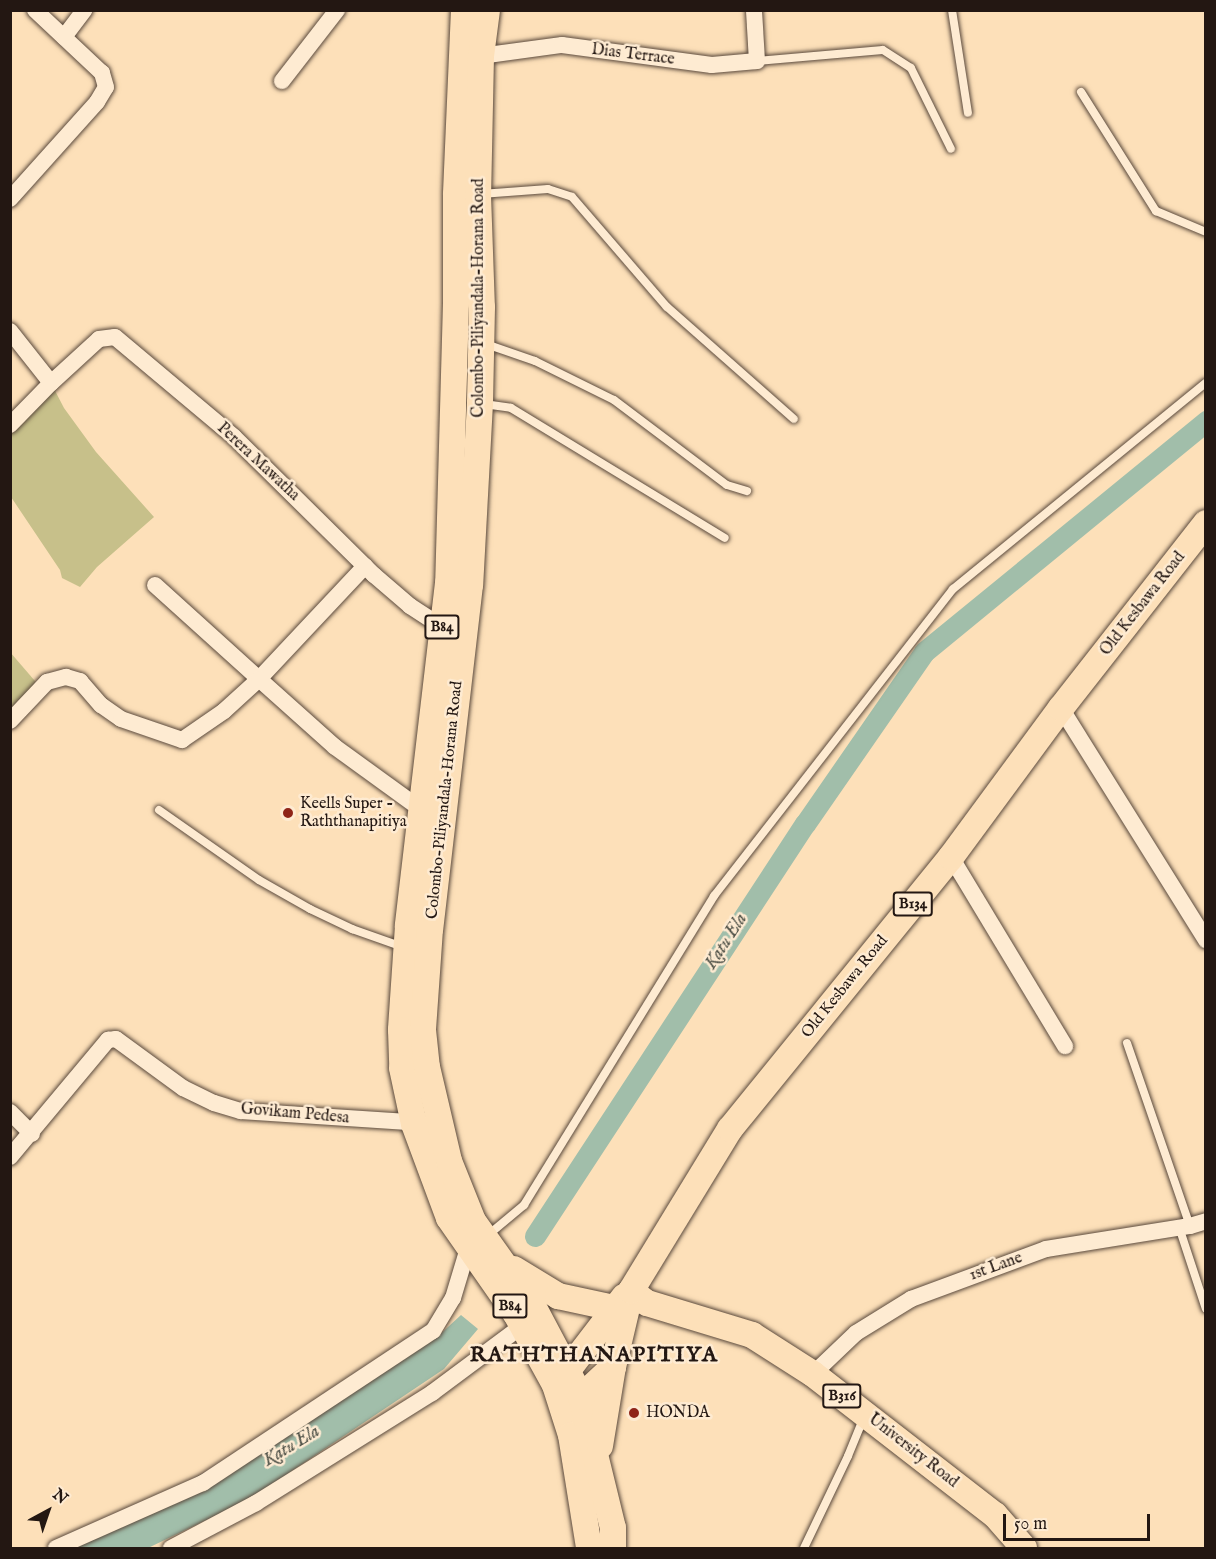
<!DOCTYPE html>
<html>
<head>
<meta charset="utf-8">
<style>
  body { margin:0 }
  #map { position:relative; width:1216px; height:1559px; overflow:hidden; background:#fde0b9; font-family:"IM FELL English",serif }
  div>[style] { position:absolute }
  .green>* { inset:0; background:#c7c08a }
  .water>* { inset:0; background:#a1beaa }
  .canal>* { height:21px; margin:-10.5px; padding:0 10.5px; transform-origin:10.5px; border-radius:10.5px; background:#a1beaa }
  .roads { filter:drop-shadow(0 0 2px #5a493c) drop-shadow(0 0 2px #5a493c) }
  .lane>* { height:8px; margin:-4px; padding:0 4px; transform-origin:4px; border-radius:4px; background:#feebd2 }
  .street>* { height:16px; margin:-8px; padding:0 8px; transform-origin:8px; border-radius:8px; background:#feebd2 }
  .primary>* { height:26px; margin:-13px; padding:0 13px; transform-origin:13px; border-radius:13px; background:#fde0b9 }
  .dots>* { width:16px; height:16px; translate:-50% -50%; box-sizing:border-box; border:3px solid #feebd2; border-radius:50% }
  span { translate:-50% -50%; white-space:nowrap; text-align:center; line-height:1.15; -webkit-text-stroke:5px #feebd2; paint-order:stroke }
  .shield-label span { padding:2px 4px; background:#feebd2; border:2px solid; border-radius:4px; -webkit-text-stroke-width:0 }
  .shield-label { font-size:15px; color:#231712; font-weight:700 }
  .street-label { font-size:16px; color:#231712 }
  .poi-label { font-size:16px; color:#231712 }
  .left { translate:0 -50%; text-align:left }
  .water-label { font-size:18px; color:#4f5147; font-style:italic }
  .district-label { font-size:22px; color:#231712; font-weight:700; letter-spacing:1.5px }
  .frame { position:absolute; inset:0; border:12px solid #231712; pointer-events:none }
  .north { position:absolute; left:18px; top:1481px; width:60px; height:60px; -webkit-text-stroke:4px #feebd2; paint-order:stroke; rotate:40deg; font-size:16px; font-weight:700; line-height:24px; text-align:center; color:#231712 }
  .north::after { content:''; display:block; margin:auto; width:21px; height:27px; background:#231712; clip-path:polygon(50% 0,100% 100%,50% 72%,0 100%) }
  .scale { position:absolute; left:1003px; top:1514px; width:147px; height:27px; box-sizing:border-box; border:3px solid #231712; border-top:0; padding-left:8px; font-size:18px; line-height:21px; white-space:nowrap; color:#231712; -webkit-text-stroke:4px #feebd2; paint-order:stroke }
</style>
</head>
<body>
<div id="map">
  <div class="green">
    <div style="clip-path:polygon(51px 383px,64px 408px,96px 452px,154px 517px,97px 567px,80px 587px,62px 578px,60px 570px,11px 497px,11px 425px)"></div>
    <div style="clip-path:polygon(10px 652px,41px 688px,10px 721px)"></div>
  </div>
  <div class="water">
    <div style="clip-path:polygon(461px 1315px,478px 1329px,444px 1369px,250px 1499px,148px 1548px,74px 1548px,436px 1338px)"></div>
  </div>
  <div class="canal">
    <div style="left:535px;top:1236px;width:493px;rotate:-56.8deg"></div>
    <div style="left:805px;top:824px;width:209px;rotate:-55.3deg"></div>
    <div style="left:924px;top:652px;width:365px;rotate:-39.3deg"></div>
  </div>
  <div class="roads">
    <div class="lane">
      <div style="left:952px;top:10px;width:104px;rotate:81.2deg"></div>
      <div style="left:757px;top:61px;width:126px;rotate:-5deg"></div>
      <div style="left:883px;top:50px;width:33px;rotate:33deg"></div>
      <div style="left:911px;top:68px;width:90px;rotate:63.7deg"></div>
      <div style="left:1081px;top:92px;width:141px;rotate:57.8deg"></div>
      <div style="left:1156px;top:211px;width:54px;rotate:22.8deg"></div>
      <div style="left:481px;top:194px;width:67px;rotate:-4.3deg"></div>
      <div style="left:548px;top:189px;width:25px;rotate:18deg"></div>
      <div style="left:572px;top:197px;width:145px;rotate:49.2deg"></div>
      <div style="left:667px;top:307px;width:169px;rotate:41.4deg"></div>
      <div style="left:483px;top:343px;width:55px;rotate:19.1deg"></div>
      <div style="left:535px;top:361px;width:88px;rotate:26.3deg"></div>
      <div style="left:614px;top:400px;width:141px;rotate:37deg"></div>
      <div style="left:727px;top:485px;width:21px;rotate:17deg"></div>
      <div style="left:484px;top:404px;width:27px;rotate:8deg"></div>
      <div style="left:511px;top:408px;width:250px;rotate:31.3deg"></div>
      <div style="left:159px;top:810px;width:122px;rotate:35deg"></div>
      <div style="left:259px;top:880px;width:59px;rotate:29.6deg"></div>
      <div style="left:310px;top:909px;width:47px;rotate:25.5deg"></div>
      <div style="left:352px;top:929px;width:54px;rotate:19.4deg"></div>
      <div style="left:1127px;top:1043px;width:194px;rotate:71deg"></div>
      <div style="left:1179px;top:1227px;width:86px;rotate:71.8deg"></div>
      <div style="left:488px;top:1235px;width:47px;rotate:-39.8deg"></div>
      <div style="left:524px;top:1205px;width:363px;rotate:-58.4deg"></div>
      <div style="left:714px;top:896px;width:389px;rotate:-52.1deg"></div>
      <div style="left:953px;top:589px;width:326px;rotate:-39.2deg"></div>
      <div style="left:804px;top:1548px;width:102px;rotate:-64.4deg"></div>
      <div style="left:848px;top:1456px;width:42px;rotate:-67.7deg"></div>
    </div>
    <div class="street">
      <div style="left:64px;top:37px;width:34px;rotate:-53deg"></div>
      <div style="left:473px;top:57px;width:90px;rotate:-7.7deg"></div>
      <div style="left:562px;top:45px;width:151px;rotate:7.6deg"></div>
      <div style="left:712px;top:65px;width:45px;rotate:-5.1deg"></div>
      <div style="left:757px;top:61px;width:51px;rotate:-93.4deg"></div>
      <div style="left:282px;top:81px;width:90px;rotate:-52.2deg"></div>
      <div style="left:10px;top:199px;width:130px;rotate:-48.1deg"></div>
      <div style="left:97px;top:102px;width:17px;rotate:-59deg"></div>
      <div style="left:106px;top:87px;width:15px;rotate:-106deg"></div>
      <div style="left:102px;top:73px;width:92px;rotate:-136.8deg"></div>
      <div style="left:10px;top:331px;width:66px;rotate:51.7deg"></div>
      <div style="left:51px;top:383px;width:59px;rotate:134.3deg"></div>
      <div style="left:51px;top:383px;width:65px;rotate:-42.5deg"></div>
      <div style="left:99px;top:339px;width:16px;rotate:-7deg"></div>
      <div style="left:115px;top:337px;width:155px;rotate:40deg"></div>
      <div style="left:234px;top:437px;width:197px;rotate:44.6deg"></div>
      <div style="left:374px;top:575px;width:48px;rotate:40.7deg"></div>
      <div style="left:410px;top:606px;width:38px;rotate:33deg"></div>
      <div style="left:442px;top:627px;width:8px;rotate:7deg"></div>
      <div style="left:155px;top:585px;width:140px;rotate:42.1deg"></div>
      <div style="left:259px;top:679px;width:155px;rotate:-46.8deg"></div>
      <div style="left:1061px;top:708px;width:274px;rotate:58deg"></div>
      <div style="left:10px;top:721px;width:54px;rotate:-46.5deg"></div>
      <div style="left:47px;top:682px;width:20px;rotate:-15deg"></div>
      <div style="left:66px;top:677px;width:15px;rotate:16deg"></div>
      <div style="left:80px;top:681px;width:32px;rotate:49deg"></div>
      <div style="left:101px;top:705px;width:24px;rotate:35deg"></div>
      <div style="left:121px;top:719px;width:65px;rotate:19deg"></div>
      <div style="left:182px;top:740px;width:51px;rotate:-34.6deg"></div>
      <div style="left:224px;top:711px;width:47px;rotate:-42.4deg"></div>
      <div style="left:259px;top:679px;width:102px;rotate:41.8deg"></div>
      <div style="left:335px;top:747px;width:107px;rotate:35.9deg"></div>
      <div style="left:951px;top:857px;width:221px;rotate:58.9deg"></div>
      <div style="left:10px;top:1112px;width:31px;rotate:45deg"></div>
      <div style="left:10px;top:1157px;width:153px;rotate:-50.1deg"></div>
      <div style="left:108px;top:1040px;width:8px;rotate:-7deg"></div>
      <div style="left:116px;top:1039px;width:83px;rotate:36.2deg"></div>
      <div style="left:183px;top:1088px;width:34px;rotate:26deg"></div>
      <div style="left:214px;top:1103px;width:28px;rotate:17deg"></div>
      <div style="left:241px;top:1111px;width:182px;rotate:3.8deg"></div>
      <div style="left:813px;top:1374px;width:59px;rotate:-43.6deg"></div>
      <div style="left:856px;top:1333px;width:65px;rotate:-31.7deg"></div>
      <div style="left:911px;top:1299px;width:144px;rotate:-20.3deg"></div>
      <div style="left:1046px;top:1249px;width:146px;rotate:-9.1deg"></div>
      <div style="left:1190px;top:1226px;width:17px;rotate:-17deg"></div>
      <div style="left:56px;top:1548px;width:161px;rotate:-23.9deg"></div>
      <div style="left:203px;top:1483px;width:276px;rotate:-33.5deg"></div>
      <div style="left:433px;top:1331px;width:39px;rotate:-59deg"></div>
      <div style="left:453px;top:1298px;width:52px;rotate:-73.3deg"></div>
      <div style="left:171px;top:1548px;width:96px;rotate:-27.9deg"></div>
      <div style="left:256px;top:1503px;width:208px;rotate:-32deg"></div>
      <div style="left:432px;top:1393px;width:112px;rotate:-36.7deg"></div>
    </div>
    <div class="primary">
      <div style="left:464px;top:10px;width:185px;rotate:92.5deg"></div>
      <div style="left:456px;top:195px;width:108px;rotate:90deg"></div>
      <div style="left:456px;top:303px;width:280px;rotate:91.6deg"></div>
      <div style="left:448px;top:583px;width:345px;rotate:96.7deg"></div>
      <div style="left:408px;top:926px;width:104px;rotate:93.9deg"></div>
      <div style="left:401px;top:1030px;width:38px;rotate:88deg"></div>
      <div style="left:402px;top:1068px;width:57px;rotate:77.9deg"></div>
      <div style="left:414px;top:1124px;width:100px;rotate:69.6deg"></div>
      <div style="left:449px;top:1218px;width:117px;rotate:55.1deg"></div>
      <div style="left:516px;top:1314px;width:81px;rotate:61.2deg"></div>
      <div style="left:555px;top:1385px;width:52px;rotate:72.3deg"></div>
      <div style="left:571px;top:1435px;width:114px;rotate:80.9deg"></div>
      <div style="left:487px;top:10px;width:46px;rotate:97.4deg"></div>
      <div style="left:481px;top:56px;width:139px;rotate:91.2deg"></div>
      <div style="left:478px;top:195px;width:112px;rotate:88deg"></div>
      <div style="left:482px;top:307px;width:96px;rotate:91.2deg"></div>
      <div style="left:480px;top:403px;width:182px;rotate:93.1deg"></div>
      <div style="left:470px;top:585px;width:346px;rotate:96.6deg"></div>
      <div style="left:430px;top:929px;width:101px;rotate:94deg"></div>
      <div style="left:423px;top:1030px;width:37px;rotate:84deg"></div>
      <div style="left:427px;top:1067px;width:97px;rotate:76.8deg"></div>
      <div style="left:449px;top:1161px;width:65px;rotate:68.2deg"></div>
      <div style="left:473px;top:1221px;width:102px;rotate:54.6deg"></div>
      <div style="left:532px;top:1304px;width:105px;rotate:62.2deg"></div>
      <div style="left:581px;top:1397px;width:135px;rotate:76.3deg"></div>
      <div style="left:613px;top:1528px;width:20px;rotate:90deg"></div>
      <div style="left:514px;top:1269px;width:52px;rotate:31.5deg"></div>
      <div style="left:558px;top:1296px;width:57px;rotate:12.1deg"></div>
      <div style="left:631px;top:1291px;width:20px;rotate:37deg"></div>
      <div style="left:647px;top:1303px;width:110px;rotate:16.9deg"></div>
      <div style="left:752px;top:1335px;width:72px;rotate:32.6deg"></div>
      <div style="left:813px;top:1374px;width:230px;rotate:37.8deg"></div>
      <div style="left:995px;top:1515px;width:44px;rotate:48.7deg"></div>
      <div style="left:568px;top:1370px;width:92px;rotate:-52.5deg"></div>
      <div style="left:581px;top:1397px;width:44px;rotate:-43.2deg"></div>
      <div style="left:613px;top:1367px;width:78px;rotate:-76.7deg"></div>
      <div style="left:631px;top:1291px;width:190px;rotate:-58.6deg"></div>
      <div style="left:730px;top:1129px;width:350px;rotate:-50.9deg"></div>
      <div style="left:951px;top:857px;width:185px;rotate:-53.6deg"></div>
      <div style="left:1061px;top:708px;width:235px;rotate:-51.9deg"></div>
      <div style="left:600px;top:1446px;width:80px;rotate:-80.7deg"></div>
    </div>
  </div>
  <div class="dots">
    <div style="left:288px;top:813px;background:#8f2418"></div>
    <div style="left:634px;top:1413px;background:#8f2418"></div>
  </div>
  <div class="shield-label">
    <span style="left:442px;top:627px">B84</span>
    <span style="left:913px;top:904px">B134</span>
    <span style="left:510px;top:1306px">B84</span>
    <span style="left:842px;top:1396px">B316</span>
  </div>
  <div class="street-label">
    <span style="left:633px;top:55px;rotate:7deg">Dias Terrace</span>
    <span style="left:479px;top:298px;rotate:-90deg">Colombo-Piliyandala-Horana Road</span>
    <span style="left:258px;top:462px;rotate:43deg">Perera Mawatha</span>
    <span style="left:1143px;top:604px;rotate:-52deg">Old Kesbawa Road</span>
    <span style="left:445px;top:800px;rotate:-84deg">Colombo-Piliyandala-Horana Road</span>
    <span style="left:845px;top:987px;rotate:-51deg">Old Kesbawa Road</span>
    <span style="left:295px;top:1114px;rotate:5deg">Govikam Pedesa</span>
    <span style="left:996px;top:1267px;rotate:-20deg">1st Lane</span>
    <span style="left:913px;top:1451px;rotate:38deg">University Road</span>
  </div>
  <div class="poi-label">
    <span class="left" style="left:300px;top:813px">Keells Super -<br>Raththanapitiya</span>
    <span class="left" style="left:646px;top:1413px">HONDA</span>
  </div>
  <div class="water-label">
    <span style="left:727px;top:942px;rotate:-57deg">Katu Ela</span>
    <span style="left:292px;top:1447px;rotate:-31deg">Katu Ela</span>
  </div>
  <div class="district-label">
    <span style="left:594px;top:1356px">RATHTHANAPITIYA</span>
  </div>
  <div class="frame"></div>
  <div class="north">N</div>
  <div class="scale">50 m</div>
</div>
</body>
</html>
